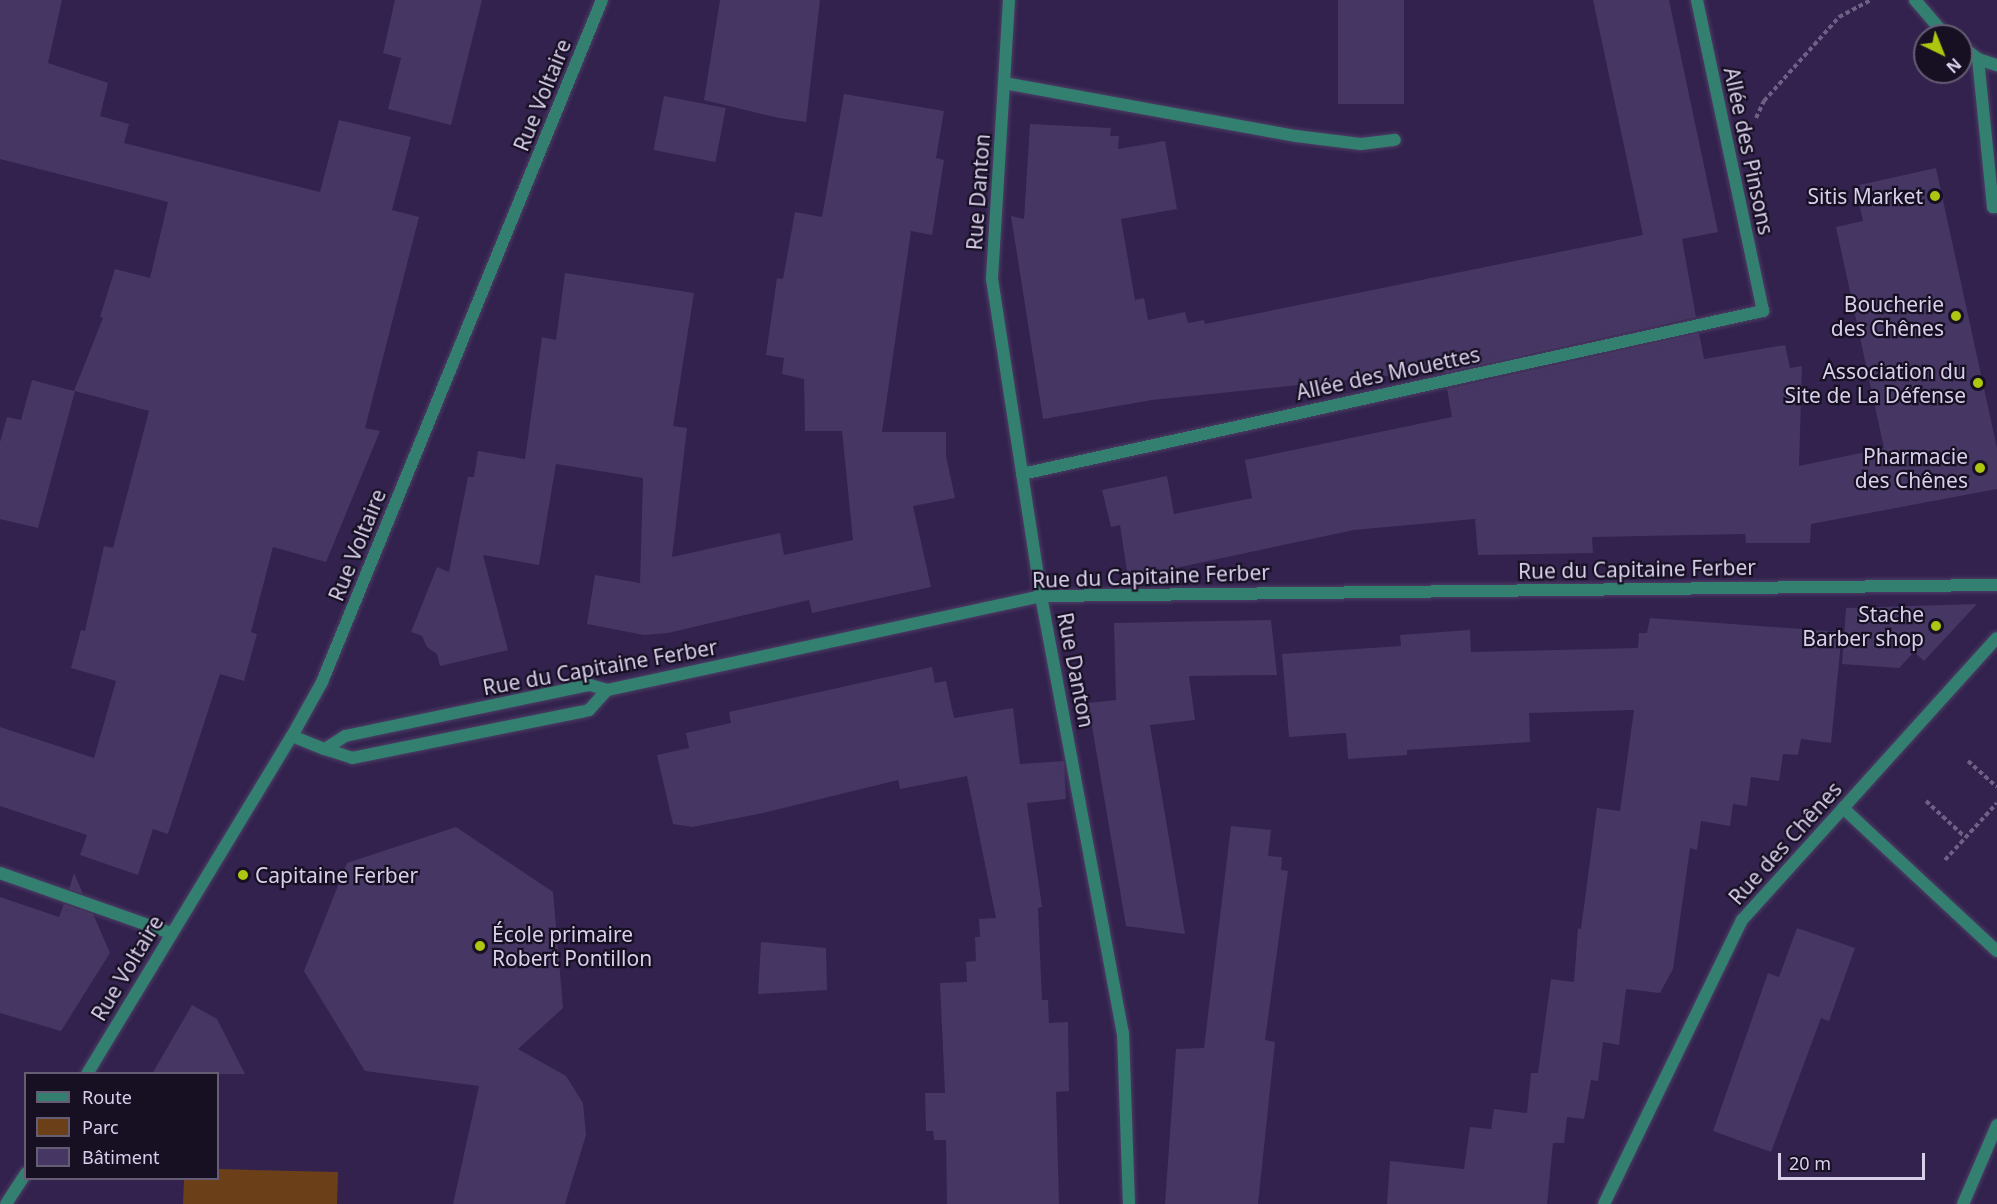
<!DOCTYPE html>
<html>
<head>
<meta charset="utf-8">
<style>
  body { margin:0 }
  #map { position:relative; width:1997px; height:1204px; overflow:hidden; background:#32224d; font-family:"Noto Sans",sans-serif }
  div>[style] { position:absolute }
  .green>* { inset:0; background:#6b3f18 }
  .building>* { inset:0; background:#463663; transform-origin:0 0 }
  .path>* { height:4px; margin-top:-2px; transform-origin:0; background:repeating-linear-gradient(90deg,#6e6186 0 4.5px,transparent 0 7.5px) }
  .roads { filter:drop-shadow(0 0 2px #4d3e66) drop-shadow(0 0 2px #4d3e66) }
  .lane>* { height:12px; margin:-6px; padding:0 6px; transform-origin:6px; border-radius:6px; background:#338071 }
  .street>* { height:12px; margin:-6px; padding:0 6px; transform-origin:6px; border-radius:6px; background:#338071 }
  .dots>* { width:16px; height:16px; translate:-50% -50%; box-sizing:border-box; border:3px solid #171023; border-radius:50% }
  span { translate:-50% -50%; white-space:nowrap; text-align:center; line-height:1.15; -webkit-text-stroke:4.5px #171023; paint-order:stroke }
  .street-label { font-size:21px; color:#d8d0eb }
  .poi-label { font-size:21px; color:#d8d0eb }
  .right { translate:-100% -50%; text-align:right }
  .left { translate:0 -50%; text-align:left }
  .legend { position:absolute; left:24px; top:1072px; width:195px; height:108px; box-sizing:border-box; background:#171023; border:2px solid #645d73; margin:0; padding:8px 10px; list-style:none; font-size:18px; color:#d8d0eb }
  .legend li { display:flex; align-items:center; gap:12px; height:30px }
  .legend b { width:30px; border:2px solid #645d73 }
  .north { position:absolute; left:1913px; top:24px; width:60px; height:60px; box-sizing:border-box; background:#171023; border:2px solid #645d73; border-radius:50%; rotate:137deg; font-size:16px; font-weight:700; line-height:24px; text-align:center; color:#d8d0eb }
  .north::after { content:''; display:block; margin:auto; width:21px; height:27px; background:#adc60f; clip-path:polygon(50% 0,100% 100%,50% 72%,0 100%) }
  .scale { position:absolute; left:1778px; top:1153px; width:147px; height:27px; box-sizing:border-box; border:3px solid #d8d0eb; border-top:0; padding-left:8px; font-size:18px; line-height:21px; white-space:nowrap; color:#d8d0eb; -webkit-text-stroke:4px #171023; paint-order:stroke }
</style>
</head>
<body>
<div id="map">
  <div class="green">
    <div style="clip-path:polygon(218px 1169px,338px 1172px,337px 1204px,183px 1204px,184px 1179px,218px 1178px)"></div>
  </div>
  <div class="building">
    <div style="clip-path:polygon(0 0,62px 0,48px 63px,108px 83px,100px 116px,129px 124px,124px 143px,320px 192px,339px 120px,411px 137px,392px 210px,419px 217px,365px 428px,380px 431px,326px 562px,273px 547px,251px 632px,257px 634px,244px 681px,220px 674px,168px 834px,153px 829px,138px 875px,80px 855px,87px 835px,0 806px,0 727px,94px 758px,116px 681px,71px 668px,81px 630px,85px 631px,104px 546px,113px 548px,149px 411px,75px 391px,38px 528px,0 519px,0 442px,7px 417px,21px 420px,32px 380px,74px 391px,103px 318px,100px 317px,115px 269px,150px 278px,168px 202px,0 159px)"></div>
    <div style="clip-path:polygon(395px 0,482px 0,451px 125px,388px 109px,401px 58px,383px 53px)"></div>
    <div style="clip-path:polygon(720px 0,820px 0,806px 122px,779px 118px,704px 100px)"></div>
    <div style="left:1338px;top:0;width:66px;height:104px"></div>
    <div style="clip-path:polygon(1593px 0,1669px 0,1718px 232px,1682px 239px,1696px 317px,1445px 373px,1444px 370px,1152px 400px,1043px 419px,1011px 216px,1024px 219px,1030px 124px,1111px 128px,1110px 136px,1119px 136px,1118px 149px,1165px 141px,1177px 209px,1121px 219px,1135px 300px,1144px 298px,1148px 320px,1185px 312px,1188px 323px,1204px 320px,1205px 324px,1643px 235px)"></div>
    <div style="clip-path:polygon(844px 94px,944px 111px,936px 158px,944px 160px,932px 235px,911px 231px,882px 432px,946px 432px,946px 456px,955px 498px,913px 506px,931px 587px,812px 613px,809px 600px,668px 633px,644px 635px,587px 624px,595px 575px,640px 583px,643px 478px,556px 464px,539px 565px,483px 555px,508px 650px,440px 666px,437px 654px,427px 647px,422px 636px,411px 632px,437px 567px,449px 572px,468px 477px,474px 477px,478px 451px,525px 459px,542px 337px,556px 340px,565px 273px,694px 293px,673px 426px,687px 428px,672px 557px,780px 533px,784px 555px,853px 540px,842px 431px,805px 431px,804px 379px,782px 374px,784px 358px,766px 355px,777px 278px,783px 279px,795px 212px,822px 217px)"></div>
    <div style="left:664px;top:96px;width:63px;height:55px;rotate:11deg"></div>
    <div style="clip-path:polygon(1936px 168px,1997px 448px,1997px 489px,1811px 524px,1810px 543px,1746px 543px,1745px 534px,1592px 537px,1593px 553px,1478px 555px,1475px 519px,1354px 530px,1128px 578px,1120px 525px,1111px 527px,1102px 490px,1167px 476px,1174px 514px,1252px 498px,1245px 460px,1452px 417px,1447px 389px,1699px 333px,1704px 359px,1785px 345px,1790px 368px,1802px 366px,1799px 466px,1884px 448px,1836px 227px,1863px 221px,1855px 186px)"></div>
    <div style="clip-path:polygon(1977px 604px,1924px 661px,1914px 652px,1899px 668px,1842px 664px,1846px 608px)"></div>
    <div style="clip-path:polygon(1650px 618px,1842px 632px,1831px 743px,1801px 739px,1798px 755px,1783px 754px,1779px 781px,1751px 777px,1747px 806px,1733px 804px,1730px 826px,1701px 821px,1697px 850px,1690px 848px,1673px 969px,1660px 993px,1626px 989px,1619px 1045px,1603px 1042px,1598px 1081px,1591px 1080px,1584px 1119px,1567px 1117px,1564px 1143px,1553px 1143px,1547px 1204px,1387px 1204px,1390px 1161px,1464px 1169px,1470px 1127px,1491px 1129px,1494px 1109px,1527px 1113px,1531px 1073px,1538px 1073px,1551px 979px,1574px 982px,1578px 928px,1581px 929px,1597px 808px,1620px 811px,1634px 710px,1529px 713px,1530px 742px,1407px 750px,1407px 755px,1348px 759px,1346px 733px,1289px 737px,1282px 654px,1401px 646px,1400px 635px,1470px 630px,1471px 652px,1638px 648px,1639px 633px,1647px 633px)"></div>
    <div style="clip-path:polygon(1271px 620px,1277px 675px,1189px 676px,1195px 720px,1150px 725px,1185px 934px,1126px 926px,1088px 703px,1116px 700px,1114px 623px)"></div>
    <div style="clip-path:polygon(932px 667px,935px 683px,946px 681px,954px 718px,1013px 708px,1020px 764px,1064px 761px,1066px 799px,1027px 803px,1042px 907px,1038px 908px,1042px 1000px,1048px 1000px,1049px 1023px,1068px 1022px,1069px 1091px,1056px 1092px,1059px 1204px,947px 1204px,946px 1140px,934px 1140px,933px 1131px,926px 1131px,925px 1093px,945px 1093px,940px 983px,967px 982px,966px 962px,976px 961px,975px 937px,980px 937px,979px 919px,996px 918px,967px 776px,900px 789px,898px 780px,763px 813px,692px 827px,673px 824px,657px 755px,689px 748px,686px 733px,731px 723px,729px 712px)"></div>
    <div style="clip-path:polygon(1231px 826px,1271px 830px,1268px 856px,1282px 857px,1281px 870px,1288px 871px,1265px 1040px,1275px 1042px,1258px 1204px,1165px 1204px,1176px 1049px,1204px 1048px)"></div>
    <div style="clip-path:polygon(456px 827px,553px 892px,563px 1008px,518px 1049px,566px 1076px,583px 1103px,586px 1135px,565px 1204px,453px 1204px,479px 1086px,365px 1071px,304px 971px,347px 863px)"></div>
    <div style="clip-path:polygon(74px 873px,83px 894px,69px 889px)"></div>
    <div style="clip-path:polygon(0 897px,59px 917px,64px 904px,93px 914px,110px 953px,61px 1031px,0 1013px)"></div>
    <div style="clip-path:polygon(1797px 928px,1855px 948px,1829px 1021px,1821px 1018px,1771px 1152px,1713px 1131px,1768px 973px,1779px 977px)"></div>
    <div style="clip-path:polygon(761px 942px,826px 948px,827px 990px,758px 994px)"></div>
    <div style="clip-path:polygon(192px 1005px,217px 1019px,245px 1074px,152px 1074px)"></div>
  </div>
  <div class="path">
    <div style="left:1756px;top:118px;width:19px;rotate:-65deg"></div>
    <div style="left:1764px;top:101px;width:113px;rotate:-48.2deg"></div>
    <div style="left:1839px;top:17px;width:36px;rotate:-28deg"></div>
    <div style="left:1968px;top:761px;width:39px;rotate:42deg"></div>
    <div style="left:1926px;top:801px;width:53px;rotate:42.7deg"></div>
    <div style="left:1945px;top:860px;width:77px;rotate:-47.6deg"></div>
  </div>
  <div class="roads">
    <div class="lane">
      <div style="left:1978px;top:59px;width:149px;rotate:84.2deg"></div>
      <div style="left:1993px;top:207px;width:4px"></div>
      <div style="left:1004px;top:83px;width:297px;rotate:10.3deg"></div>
      <div style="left:1296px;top:136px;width:65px;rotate:7deg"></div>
      <div style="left:1361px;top:144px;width:34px;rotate:-7deg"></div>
      <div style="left:1022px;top:474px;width:759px;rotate:-12.41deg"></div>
      <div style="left:1763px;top:311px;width:318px;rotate:-102deg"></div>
      <div style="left:325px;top:749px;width:28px;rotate:18deg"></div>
      <div style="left:352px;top:758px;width:234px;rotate:-11.4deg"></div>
      <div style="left:581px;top:712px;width:8px;rotate:-14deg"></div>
      <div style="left:589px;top:710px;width:27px;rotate:-48deg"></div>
      <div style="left:1843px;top:808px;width:210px;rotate:42.9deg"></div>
      <div style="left:1963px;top:1204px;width:86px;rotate:-66.7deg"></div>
    </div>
    <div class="street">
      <div style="left:1009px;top:0;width:280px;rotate:93.5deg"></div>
      <div style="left:992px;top:279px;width:321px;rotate:81.2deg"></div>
      <div style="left:1041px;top:596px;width:445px;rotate:79.4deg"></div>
      <div style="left:1123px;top:1033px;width:171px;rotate:88deg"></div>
      <div style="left:1915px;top:0;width:48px;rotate:49.3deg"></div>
      <div style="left:1961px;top:46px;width:21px;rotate:37deg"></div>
      <div style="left:1978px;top:59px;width:20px;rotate:18deg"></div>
      <div style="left:292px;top:736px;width:35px;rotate:22deg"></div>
      <div style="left:325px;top:749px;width:24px;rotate:-33deg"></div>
      <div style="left:345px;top:736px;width:250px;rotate:-11.8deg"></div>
      <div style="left:590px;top:685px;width:18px;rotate:16deg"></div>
      <div style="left:607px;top:690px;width:444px;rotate:-12.2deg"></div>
      <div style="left:1041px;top:596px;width:956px;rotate:-0.66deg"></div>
      <div style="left:0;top:873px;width:180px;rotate:19.4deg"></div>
      <div style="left:87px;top:1074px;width:395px;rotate:-58.8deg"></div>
      <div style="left:292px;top:736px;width:62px;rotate:-60.9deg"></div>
      <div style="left:322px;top:682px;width:737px;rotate:-67.68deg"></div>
      <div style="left:6px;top:1204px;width:37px;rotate:-57deg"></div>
      <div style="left:1604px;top:1204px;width:316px;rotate:-64.1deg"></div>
      <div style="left:1742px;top:920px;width:380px;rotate:-47.9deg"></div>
    </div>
  </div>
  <div class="dots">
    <div style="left:1935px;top:196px;background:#adc60f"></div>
    <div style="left:1956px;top:316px;background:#adc60f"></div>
    <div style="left:1978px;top:383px;background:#adc60f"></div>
    <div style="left:1980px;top:468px;background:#adc60f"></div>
    <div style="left:1936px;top:626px;background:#adc60f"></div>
    <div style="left:243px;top:875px;background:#adc60f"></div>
    <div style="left:480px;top:946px;background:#adc60f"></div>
  </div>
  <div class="street-label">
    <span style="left:542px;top:95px;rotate:-68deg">Rue Voltaire</span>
    <span style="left:1749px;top:151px;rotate:78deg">Allée des Pinsons</span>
    <span style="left:978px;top:192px;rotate:-86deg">Rue Danton</span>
    <span style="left:1388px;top:373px;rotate:-12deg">Allée des Mouettes</span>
    <span style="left:357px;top:545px;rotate:-68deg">Rue Voltaire</span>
    <span style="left:1637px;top:569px;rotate:-1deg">Rue du Capitaine Ferber</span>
    <span style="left:1151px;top:576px;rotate:-2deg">Rue du Capitaine Ferber</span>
    <span style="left:600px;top:667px;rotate:-10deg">Rue du Capitaine Ferber</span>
    <span style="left:1076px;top:670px;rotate:79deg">Rue Danton</span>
    <span style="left:1785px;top:843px;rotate:-48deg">Rue des Chênes</span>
    <span style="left:127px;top:968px;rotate:-59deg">Rue Voltaire</span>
  </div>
  <div class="poi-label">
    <span class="right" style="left:1923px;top:196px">Sitis Market</span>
    <span class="right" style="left:1944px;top:316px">Boucherie<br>des Chênes</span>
    <span class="right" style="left:1966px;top:383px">Association du<br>Site de La Défense</span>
    <span class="right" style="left:1968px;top:468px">Pharmacie<br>des Chênes</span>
    <span class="right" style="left:1924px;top:626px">Stache<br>Barber shop</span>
    <span class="left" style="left:255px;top:875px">Capitaine Ferber</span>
    <span class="left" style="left:492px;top:946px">École primaire<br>Robert Pontillon</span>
  </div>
  <ul class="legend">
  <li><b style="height:8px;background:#338071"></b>Route</li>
  <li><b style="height:16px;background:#6b3f18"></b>Parc</li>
  <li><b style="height:16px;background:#463663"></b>Bâtiment</li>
  </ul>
  <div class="north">N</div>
  <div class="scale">20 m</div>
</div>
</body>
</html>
